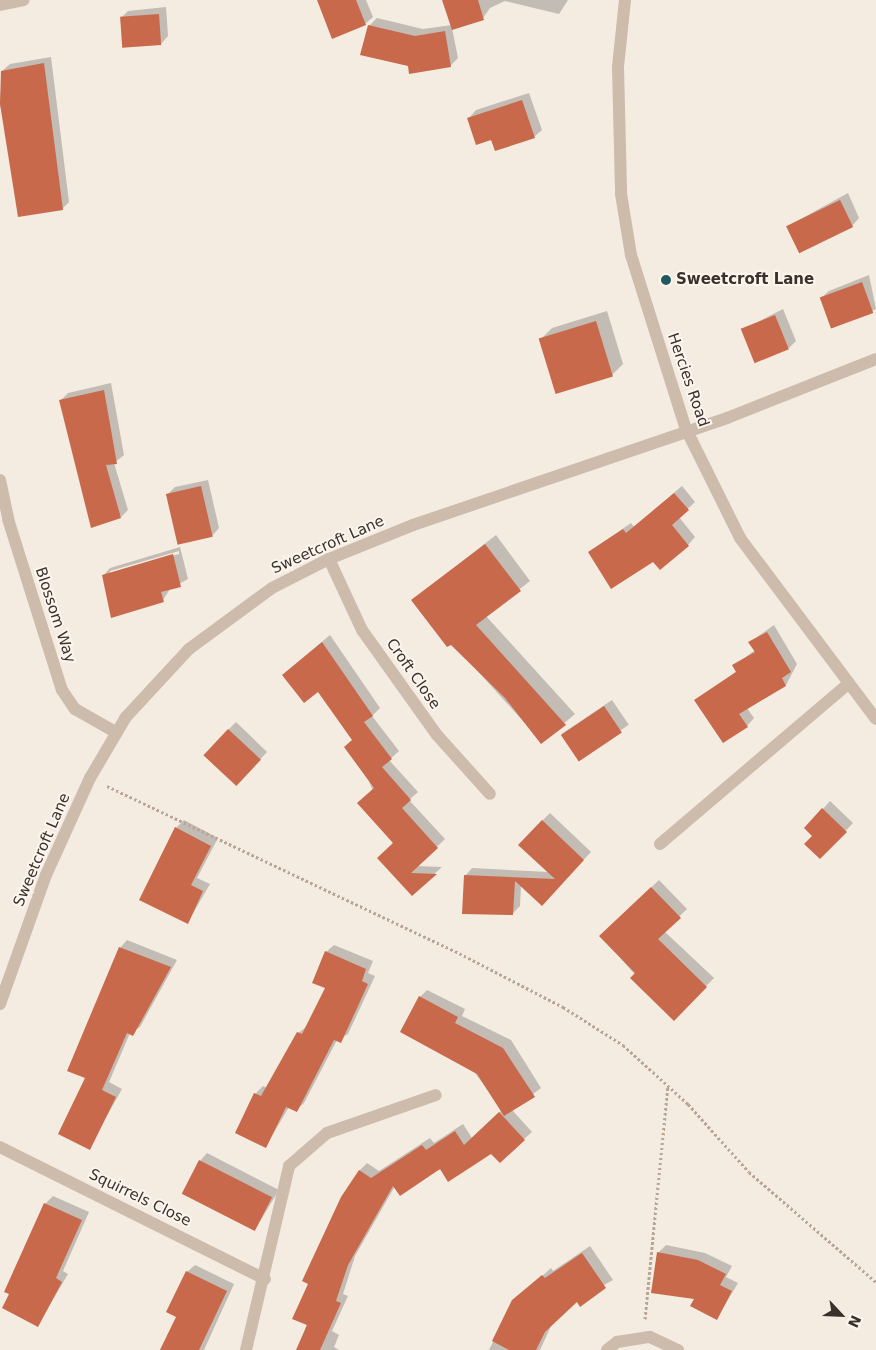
<!DOCTYPE html>
<html>
<head>
<meta charset="utf-8">
<style>
  body { margin:0 }
  #map { position:relative; width:876px; height:1350px; overflow:hidden; background:#f4ebe1; font-family:"DejaVu Sans",sans-serif }
  div>[style] { position:absolute }
  .shadow>* { inset:0; background:#0003; transform-origin:0 0 }
  .building>* { inset:0; background:#c8694b; transform-origin:0 0 }
  .path>* { height:3px; margin-top:-1.5px; transform-origin:0; background:repeating-linear-gradient(90deg,#b9a596 0 2.5px,transparent 0 5px) }
  .minor>* { height:12px; margin:-6px; padding:0 6px; transform-origin:6px; border-radius:6px; background:#cdbbac }
  .dots>* { width:14px; height:14px; translate:-50% -50%; box-sizing:border-box; border:2px solid #fbf5ee; border-radius:50% }
  span { translate:-50% -50%; white-space:nowrap; text-align:center; line-height:1.15; -webkit-text-stroke:4px #fbf5ee; paint-order:stroke }
  .poi-label { font-size:15px; color:#3b302b; font-weight:700 }
  .left { translate:0 -50%; text-align:left }
  .street-label { font-size:15px; color:#3b302b }
  .north { position:absolute; left:816px; top:1290px; width:50px; height:50px; -webkit-text-stroke:4px #fbf5ee; paint-order:stroke; rotate:115deg; font-size:14px; font-weight:700; line-height:20px; text-align:center; color:#3b302b }
  .north::after { content:''; display:block; margin:auto; width:18px; height:22px; background:#3b302b; clip-path:polygon(50% 0,100% 100%,50% 72%,0 100%) }
</style>
</head>
<body>
<div id="map">
  <div class="shadow">
    <div style="clip-path:polygon(321px 0,366px 0,373px 17px,365px 24px)"></div>
    <div style="clip-path:polygon(448px 0,568px 0,559px 14px,505px 1px,490px 8px,483px 18px,452px 28px,458px 58px,450px 66px,409px 65px,369px 26px,377px 18px,423px 29px,452px 25px)"></div>
    <div style="clip-path:polygon(166px 7px,168px 36px,161px 44px,121px 18px,128px 11px)"></div>
    <div style="clip-path:polygon(51px 57px,69px 202px,62px 209px,0 106px,2px 71px,10px 64px)"></div>
    <div style="clip-path:polygon(529px 93px,542px 130px,534px 137px,492px 139px,469px 118px,476px 110px)"></div>
    <div style="clip-path:polygon(848px 193px,859px 218px,852px 226px,788px 226px)"></div>
    <div style="clip-path:polygon(869px 275px,876px 309px,833px 328px,821px 298px,829px 291px)"></div>
    <div style="clip-path:polygon(783px 309px,796px 341px,789px 348px,742px 330px)"></div>
    <div style="clip-path:polygon(607px 311px,623px 364px,612px 375px,540px 340px,552px 328px)"></div>
    <div style="clip-path:polygon(111px 383px,124px 455px,114px 463px,128px 510px,121px 517px,61px 400px,68px 393px)"></div>
    <div style="clip-path:polygon(208px 480px,219px 528px,212px 536px,167px 495px,175px 487px)"></div>
    <div style="clip-path:polygon(682px 486px,695px 502px,679px 517px,695px 537px,688px 545px,653px 561px,589px 552px,631px 523px,634px 527px)"></div>
    <div style="clip-path:polygon(496px 535px,530px 581px,486px 616px,575px 714px,542px 742px,413px 600px)"></div>
    <div style="clip-path:polygon(evenodd,180px 547px,188px 579px,170px 589px,163px 600px,103px 576px,110px 568px,180px 547px,179px 551px,179px 554px,110px 574px,110px 571px,179px 551px)"></div>
    <div style="clip-path:polygon(774px 625px,797px 664px,786px 685px,747px 708px,754px 718px,747px 726px,696px 700px,737px 671px,734px 666px,755px 650px,750px 642px)"></div>
    <div style="clip-path:polygon(330px 635px,380px 708px,372px 716px,399px 751px,389px 760px,418px 792px,409px 800px,445px 839px,417px 866px,442px 867px,412px 894px,353px 739px,318px 690px,291px 668px)"></div>
    <div style="left:612px;top:700px;width:30px;height:61px;rotate:56deg"></div>
    <div style="clip-path:polygon(236px 722px,267px 752px,244px 777px,228px 730px)"></div>
    <div style="clip-path:polygon(830px 801px,853px 823px,820px 858px,814px 836px,823px 809px)"></div>
    <div style="clip-path:polygon(550px 813px,591px 852px,549px 897px,521px 885px,520px 906px,512px 914px,465px 876px,472px 868px,548px 872px,542px 821px)"></div>
    <div style="clip-path:polygon(184px 820px,218px 838px,197px 878px,210px 884px,188px 922px,176px 828px)"></div>
    <div style="clip-path:polygon(659px 880px,687px 909px,664px 931px,714px 978px,674px 1019px,601px 936px)"></div>
    <div style="clip-path:polygon(127px 940px,177px 960px,140px 1027px,130px 1033px,109px 1082px,122px 1089px,89px 1148px,86px 1078px,120px 948px)"></div>
    <div style="clip-path:polygon(334px 945px,373px 961px,368px 973px,375px 976px,348px 1034px,337px 1040px,304px 1103px,296px 1110px,289px 1107px,266px 1146px,237px 1132px,256px 1093px,263px 1086px,267px 1088px,298px 1033px,308px 1026px,327px 987px,326px 952px)"></div>
    <div style="clip-path:polygon(427px 990px,465px 1009px,462px 1016px,511px 1040px,541px 1088px,512px 1110px,532px 1132px,524px 1139px,395px 1186px,355px 1256px,343px 1294px,348px 1296px,332px 1331px,339px 1335px,334px 1347px,339px 1350px,298px 1350px,360px 1170px,367px 1163px,379px 1171px,430px 1138px,434px 1143px,463px 1124px,472px 1138px,502px 1110px,420px 997px)"></div>
    <div style="clip-path:polygon(207px 1153px,279px 1190px,256px 1228px,200px 1161px)"></div>
    <div style="clip-path:polygon(53px 1196px,89px 1212px,63px 1271px,68px 1274px,38px 1325px,11px 1294px,45px 1204px)"></div>
    <div style="clip-path:polygon(666px 1245px,705px 1253px,732px 1266px,726px 1277px,738px 1283px,717px 1318px,696px 1298px,652px 1292px,659px 1252px)"></div>
    <div style="clip-path:polygon(590px 1246px,613px 1280px,577px 1300px,552px 1324px,540px 1350px,489px 1350px,511px 1305px,551px 1268px,553px 1271px)"></div>
    <div style="clip-path:polygon(195px 1265px,234px 1284px,204px 1350px,160px 1350px,177px 1316px,187px 1272px)"></div>
  </div>
  <div class="building">
    <div style="clip-path:polygon(317px 0,356px 0,366px 25px,332px 39px)"></div>
    <div style="clip-path:polygon(442px 0,478px 0,484px 20px,452px 30px)"></div>
    <div style="left:159px;top:14px;width:31px;height:39px;rotate:86deg"></div>
    <div style="clip-path:polygon(368px 25px,415px 36px,445px 31px,451px 67px,409px 74px,408px 66px,360px 55px)"></div>
    <div style="clip-path:polygon(44px 63px,63px 210px,18px 217px,0 104px,1px 71px)"></div>
    <div style="clip-path:polygon(522px 100px,535px 138px,495px 151px,491px 140px,476px 145px,467px 118px)"></div>
    <div style="left:840px;top:200px;width:30px;height:60px;rotate:64deg"></div>
    <div style="left:862px;top:282px;width:33px;height:45px;rotate:70deg"></div>
    <div style="left:775px;top:315px;width:37px;height:37px;rotate:68deg"></div>
    <div style="left:596px;top:321px;width:58px;height:60px;rotate:73deg"></div>
    <div style="clip-path:polygon(104px 390px,117px 464px,106px 465px,121px 518px,91px 528px,59px 400px)"></div>
    <div style="left:201px;top:486px;width:52px;height:36px;rotate:77deg"></div>
    <div style="clip-path:polygon(674px 493px,689px 510px,672px 525px,689px 546px,660px 570px,653px 562px,611px 589px,588px 552px,623px 529px,626px 533px)"></div>
    <div style="clip-path:polygon(485px 544px,521px 591px,476px 625px,566px 725px,541px 744px,505px 698px,451px 645px,447px 647px,411px 600px)"></div>
    <div style="clip-path:polygon(173px 554px,181px 587px,161px 592px,164px 602px,111px 618px,102px 575px)"></div>
    <div style="clip-path:polygon(767px 632px,791px 672px,782px 678px,786px 686px,739px 714px,748px 727px,723px 743px,694px 700px,736px 672px,732px 665px,755px 652px,748px 642px)"></div>
    <div style="clip-path:polygon(322px 642px,373px 716px,364px 722px,392px 759px,382px 767px,411px 800px,402px 808px,438px 848px,411px 873px,437px 874px,412px 896px,377px 858px,393px 843px,357px 803px,374px 788px,344px 747px,352px 740px,318px 692px,304px 703px,282px 675px)"></div>
    <div style="left:604px;top:706px;width:32px;height:52px;rotate:56deg"></div>
    <div style="left:228px;top:729px;width:45px;height:36px;rotate:43deg"></div>
    <div style="clip-path:polygon(822px 808px,847px 832px,820px 859px,804px 844px,812px 836px,804px 828px)"></div>
    <div style="clip-path:polygon(542px 820px,584px 860px,542px 906px,515px 881px,513px 915px,462px 914px,464px 875px,555px 879px,518px 845px)"></div>
    <div style="clip-path:polygon(175px 827px,211px 846px,191px 885px,203px 891px,188px 924px,139px 900px)"></div>
    <div style="clip-path:polygon(651px 887px,681px 918px,658px 939px,707px 987px,674px 1021px,630px 978px,635px 973px,599px 936px)"></div>
    <div style="clip-path:polygon(119px 947px,171px 967px,133px 1036px,127px 1033px,102px 1090px,116px 1097px,90px 1150px,58px 1134px,85px 1078px,67px 1071px)"></div>
    <div style="clip-path:polygon(325px 951px,366px 969px,362px 981px,368px 984px,341px 1043px,334px 1040px,297px 1112px,286px 1107px,266px 1148px,235px 1133px,254px 1093px,261px 1096px,297px 1032px,302px 1034px,325px 988px,312px 983px)"></div>
    <div style="clip-path:polygon(419px 996px,458px 1017px,455px 1023px,503px 1048px,535px 1097px,504px 1116px,477px 1074px,400px 1032px)"></div>
    <div style="clip-path:polygon(499px 1112px,525px 1140px,500px 1163px,491px 1154px,448px 1182px,440px 1169px,400px 1196px,393px 1186px,348px 1265px,336px 1301px,341px 1303px,320px 1350px,296px 1350px,307px 1325px,292px 1319px,308px 1284px,302px 1281px,341px 1197px,359px 1170px,371px 1178px,422px 1145px,426px 1150px,455px 1131px,464px 1145px)"></div>
    <div style="left:199px;top:1160px;width:82px;height:38px;rotate:27deg"></div>
    <div style="clip-path:polygon(44px 1203px,82px 1220px,56px 1278px,62px 1282px,38px 1327px,2px 1308px,9px 1294px,4px 1292px)"></div>
    <div style="clip-path:polygon(657px 1252px,698px 1260px,726px 1274px,720px 1285px,732px 1291px,717px 1320px,690px 1306px,694px 1299px,651px 1293px)"></div>
    <div style="clip-path:polygon(582px 1253px,606px 1288px,580px 1307px,577px 1302px,545px 1332px,536px 1350px,509px 1350px,492px 1341px,512px 1300px,542px 1275px,545px 1278px)"></div>
    <div style="clip-path:polygon(186px 1271px,227px 1291px,199px 1350px,160px 1350px,176px 1317px,166px 1312px)"></div>
  </div>
  <div class="path">
    <div style="left:107px;top:786px;width:385px;rotate:25.4deg"></div>
    <div style="left:455px;top:951px;width:122px;rotate:27.4deg"></div>
    <div style="left:563px;top:1007px;width:71px;rotate:32.3deg"></div>
    <div style="left:623px;top:1045px;width:88px;rotate:42.2deg"></div>
    <div style="left:688px;top:1104px;width:91px;rotate:48.1deg"></div>
    <div style="left:749px;top:1172px;width:168px;rotate:40.9deg"></div>
    <div style="left:645px;top:1319px;width:234px;rotate:-84.4deg"></div>
  </div>
  <div class="minor">
    <div style="left:625px;top:0;width:67px;rotate:96deg"></div>
    <div style="left:618px;top:67px;width:127px;rotate:88.6deg"></div>
    <div style="left:621px;top:194px;width:62px;rotate:80.7deg"></div>
    <div style="left:631px;top:255px;width:182px;rotate:72.5deg"></div>
    <div style="left:686px;top:429px;width:122px;rotate:63.6deg"></div>
    <div style="left:740px;top:538px;width:226px;rotate:53.1deg"></div>
    <div style="left:0;top:5px;width:24px;rotate:-12deg"></div>
    <div style="left:0;top:480px;width:40px;rotate:78deg"></div>
    <div style="left:8px;top:519px;width:179px;rotate:72.5deg"></div>
    <div style="left:62px;top:690px;width:23px;rotate:56deg"></div>
    <div style="left:75px;top:709px;width:48px;rotate:29.7deg"></div>
    <div style="left:329px;top:559px;width:78px;rotate:65.1deg"></div>
    <div style="left:362px;top:630px;width:129px;rotate:54.5deg"></div>
    <div style="left:437px;top:735px;width:79px;rotate:48.1deg"></div>
    <div style="left:660px;top:844px;width:248px;rotate:-40.4deg"></div>
    <div style="left:0;top:1004px;width:137px;rotate:-70.4deg"></div>
    <div style="left:46px;top:875px;width:107px;rotate:-65.6deg"></div>
    <div style="left:90px;top:778px;width:71px;rotate:-59.5deg"></div>
    <div style="left:126px;top:717px;width:93px;rotate:-47.2deg"></div>
    <div style="left:189px;top:649px;width:103px;rotate:-36.3deg"></div>
    <div style="left:272px;top:588px;width:64px;rotate:-27deg"></div>
    <div style="left:329px;top:559px;width:91px;rotate:-22deg"></div>
    <div style="left:413px;top:525px;width:332px;rotate:-18.8deg"></div>
    <div style="left:727px;top:418px;width:160px;rotate:-21.6deg"></div>
    <div style="left:0;top:1147px;width:296px;rotate:26.5deg"></div>
    <div style="left:246px;top:1350px;width:189px;rotate:-76.8deg"></div>
    <div style="left:289px;top:1166px;width:50px;rotate:-41deg"></div>
    <div style="left:327px;top:1133px;width:115px;rotate:-19.2deg"></div>
    <div style="left:607px;top:1350px;width:13px;rotate:-39deg"></div>
    <div style="left:617px;top:1342px;width:33px;rotate:-9deg"></div>
    <div style="left:650px;top:1337px;width:31px;rotate:25deg"></div>
  </div>
  <div class="dots">
    <div style="left:666px;top:280px;background:#1f5a5e"></div>
  </div>
  <div class="poi-label">
    <span class="left" style="left:676px;top:280px">Sweetcroft Lane</span>
  </div>
  <div class="street-label">
    <span style="left:688px;top:380px;rotate:71deg">Hercies Road</span>
    <span style="left:328px;top:545px;rotate:-24deg">Sweetcroft Lane</span>
    <span style="left:55px;top:615px;rotate:72deg">Blossom Way</span>
    <span style="left:413px;top:674px;rotate:55deg">Croft Close</span>
    <span style="left:42px;top:850px;rotate:-67deg">Sweetcroft Lane</span>
    <span style="left:140px;top:1198px;rotate:26deg">Squirrels Close</span>
  </div>
  <div class="north">N</div>
</div>
</body>
</html>
